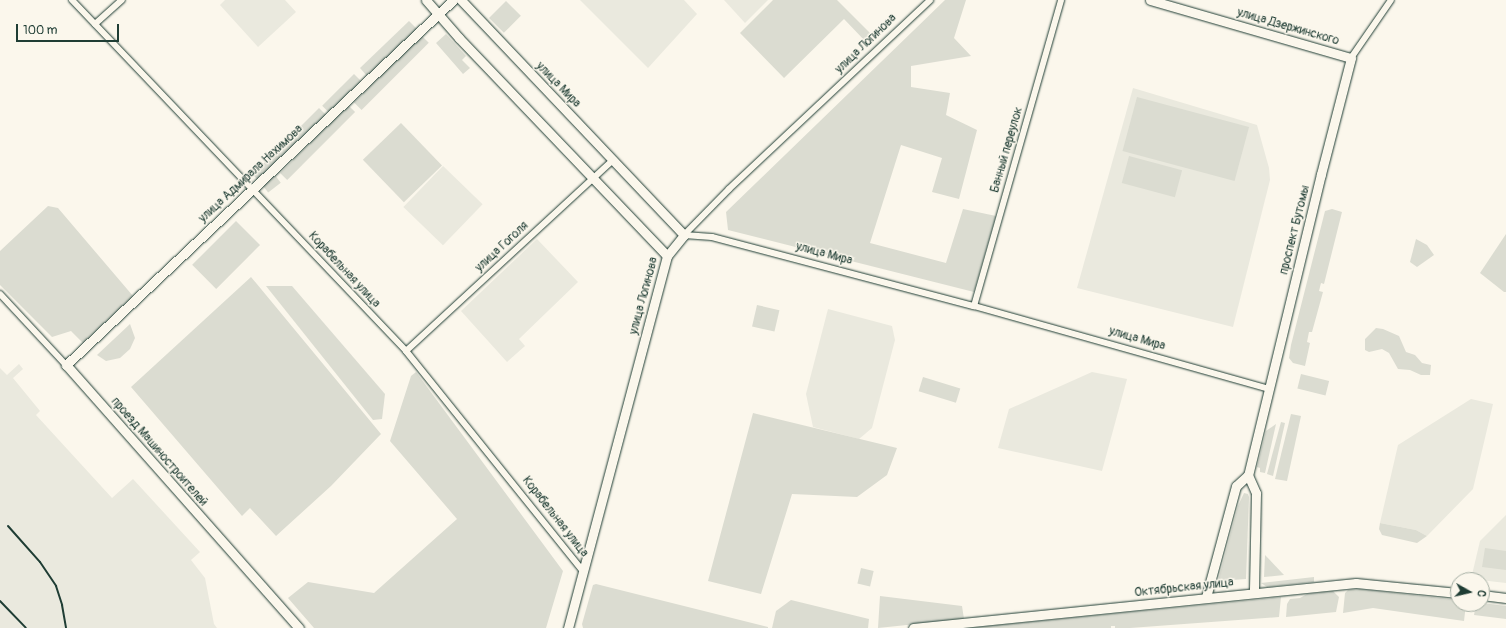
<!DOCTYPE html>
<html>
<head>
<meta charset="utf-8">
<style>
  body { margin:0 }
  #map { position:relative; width:1506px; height:628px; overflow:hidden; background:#fbf7ec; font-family:Pangolin,sans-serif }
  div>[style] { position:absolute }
  .built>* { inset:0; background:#eae9de; transform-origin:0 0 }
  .green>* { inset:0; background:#dbdcd1; transform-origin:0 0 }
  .roads { filter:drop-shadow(0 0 1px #1f3d34) drop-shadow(0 0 1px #1f3d34) }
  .street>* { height:6px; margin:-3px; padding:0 3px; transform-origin:3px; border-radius:3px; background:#fbf7ec }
  .secondary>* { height:9px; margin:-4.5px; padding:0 4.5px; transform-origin:4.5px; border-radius:4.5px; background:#fbf7ec }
  .rail>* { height:2px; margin:-1px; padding:0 1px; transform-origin:1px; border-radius:1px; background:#1f3d34 }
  span { translate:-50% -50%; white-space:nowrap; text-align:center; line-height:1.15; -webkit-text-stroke:3px #fbf7ec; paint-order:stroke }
  .street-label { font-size:12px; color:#1f3d34 }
  .north { position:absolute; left:1450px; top:572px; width:40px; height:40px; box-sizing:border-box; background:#fbf7ec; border:1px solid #a3ada2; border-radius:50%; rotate:98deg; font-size:11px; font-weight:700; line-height:16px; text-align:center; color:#1f3d34 }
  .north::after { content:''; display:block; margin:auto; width:14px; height:18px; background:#1f3d34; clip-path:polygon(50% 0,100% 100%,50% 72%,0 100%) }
  .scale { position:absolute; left:16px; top:24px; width:103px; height:18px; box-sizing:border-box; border:2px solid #1f3d34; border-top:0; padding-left:5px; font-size:12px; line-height:14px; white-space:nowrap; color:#1f3d34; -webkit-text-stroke:3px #fbf7ec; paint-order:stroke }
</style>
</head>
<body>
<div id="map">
  <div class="built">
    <div style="clip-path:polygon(225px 0,285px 0,296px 12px,258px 47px,220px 5px)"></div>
    <div style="clip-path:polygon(580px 0,684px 0,697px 14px,648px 68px)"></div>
    <div style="clip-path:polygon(724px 0,768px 0,745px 23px)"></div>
    <div style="clip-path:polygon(1133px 88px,1257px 125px,1269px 168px,1270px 180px,1233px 327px,1077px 288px)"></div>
    <div style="left:443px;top:166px;width:55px;height:57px;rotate:44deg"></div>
    <div style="clip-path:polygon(537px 239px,578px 282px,519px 339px,525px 346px,507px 362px,461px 311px)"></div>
    <div style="clip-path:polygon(828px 309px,892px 326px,895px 340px,872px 428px,859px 439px,813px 427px,806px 394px)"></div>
    <div style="clip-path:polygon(19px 364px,23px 369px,13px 378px,40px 411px,36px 415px,112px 498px,133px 479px,200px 552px,191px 560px,205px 578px,214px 624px,217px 628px,0 628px,0 368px,7px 375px)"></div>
    <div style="clip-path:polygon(1092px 372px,1127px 379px,1102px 471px,998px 448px,1009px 409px)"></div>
    <div style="clip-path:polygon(1471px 399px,1493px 404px,1473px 489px,1427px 536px,1416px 530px,1380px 523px,1398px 445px)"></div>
    <div style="clip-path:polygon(1506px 515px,1506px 583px,1471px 579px,1480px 541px)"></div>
  </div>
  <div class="green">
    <div style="clip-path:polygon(773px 0,837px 0,872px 35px,866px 42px,844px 19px,784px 78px,740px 33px)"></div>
    <div style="clip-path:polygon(945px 0,966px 0,954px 38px,971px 56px,911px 66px,911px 87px,950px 93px,946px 115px,977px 130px,959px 199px,932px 192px,942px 158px,901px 145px,870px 243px,946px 263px,963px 209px,996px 216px,974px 292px,728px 230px,726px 212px)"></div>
    <div style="left:506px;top:1px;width:21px;height:24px;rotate:45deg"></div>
    <div style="clip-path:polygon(409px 21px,418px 30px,367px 76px,360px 68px)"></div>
    <div style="clip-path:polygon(446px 34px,466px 56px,462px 60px,470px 68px,463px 74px,436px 43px)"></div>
    <div style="left:421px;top:35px;width:11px;height:95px;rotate:45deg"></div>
    <div style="left:354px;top:74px;width:11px;height:45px;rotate:45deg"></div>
    <div style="left:1137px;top:97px;width:116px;height:56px;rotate:15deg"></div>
    <div style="left:348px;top:105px;width:10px;height:96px;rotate:45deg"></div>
    <div style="left:319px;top:108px;width:10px;height:94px;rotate:45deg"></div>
    <div style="left:401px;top:123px;width:59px;height:53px;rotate:46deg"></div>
    <div style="left:1129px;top:156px;width:55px;height:28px;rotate:15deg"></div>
    <div style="left:274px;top:174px;width:11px;height:16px;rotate:52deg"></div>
    <div style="clip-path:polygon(48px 206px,58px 208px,133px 296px,83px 343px,71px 331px,52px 337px,0 285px,0 251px)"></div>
    <div style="clip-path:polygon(1332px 209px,1342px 212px,1324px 284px,1321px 283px,1319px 291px,1323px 292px,1312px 332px,1309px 332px,1307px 342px,1310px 343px,1305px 366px,1293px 363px,1289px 358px,1291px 345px,1325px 211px)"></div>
    <div style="left:236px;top:221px;width:34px;height:62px;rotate:45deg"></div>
    <div style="clip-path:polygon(1506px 234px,1506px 292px,1504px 292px,1480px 273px)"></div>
    <div style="clip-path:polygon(1416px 239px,1427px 245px,1434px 255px,1417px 267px,1410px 262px)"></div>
    <div style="clip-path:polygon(251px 277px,381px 434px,331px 486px,276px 536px,250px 508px,242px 516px,131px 387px)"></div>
    <div style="clip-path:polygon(266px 286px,292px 286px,385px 394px,382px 419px,373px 420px)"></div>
    <div style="left:757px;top:305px;width:23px;height:22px;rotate:13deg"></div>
    <div style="clip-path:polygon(130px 324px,135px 338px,130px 349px,120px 358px,106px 361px,97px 355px)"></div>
    <div style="clip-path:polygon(1376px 328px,1383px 329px,1399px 336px,1406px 352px,1415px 355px,1422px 363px,1431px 365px,1430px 375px,1421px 375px,1410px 370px,1398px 369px,1389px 353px,1382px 349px,1369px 352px,1365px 350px,1365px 339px)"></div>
    <div style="clip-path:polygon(416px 372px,563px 571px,546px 628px,314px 628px,288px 598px,308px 582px,374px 593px,457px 519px,390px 441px,411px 376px)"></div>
    <div style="left:1301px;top:374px;width:29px;height:15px;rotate:14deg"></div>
    <div style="left:923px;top:377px;width:39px;height:15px;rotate:17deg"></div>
    <div style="clip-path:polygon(753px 413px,897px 448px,887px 475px,857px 497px,792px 494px,761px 594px,708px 581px)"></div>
    <div style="clip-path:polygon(1291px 414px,1301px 416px,1287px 481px,1275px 479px)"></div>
    <div style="clip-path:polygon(1281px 422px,1285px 423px,1273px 476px,1267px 474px)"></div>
    <div style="clip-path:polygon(1276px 424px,1265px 473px,1260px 472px,1260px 468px,1257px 467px,1266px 431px)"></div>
    <div style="clip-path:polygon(1244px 493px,1248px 494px,1249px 497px,1246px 579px,1218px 581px,1238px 506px)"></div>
    <div style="clip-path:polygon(1380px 523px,1416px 530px,1427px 536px,1417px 543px,1382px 535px,1379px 529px)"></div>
    <div style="clip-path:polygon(1485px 548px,1506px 551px,1506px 570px,1482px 567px)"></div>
    <div style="clip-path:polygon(1265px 555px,1284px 575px,1264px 577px)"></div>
    <div style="left:861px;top:568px;width:13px;height:16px;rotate:13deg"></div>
    <div style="clip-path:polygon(1314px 577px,1314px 582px,1267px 587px,1261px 583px)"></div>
    <div style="clip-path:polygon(596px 584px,768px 627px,768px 628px,583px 628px,582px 624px,593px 585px)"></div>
    <div style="clip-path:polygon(1360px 589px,1458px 600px,1458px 604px,1466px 604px,1464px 621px,1373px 608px,1343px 613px,1345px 593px,1348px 590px)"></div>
    <div style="clip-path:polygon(1333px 591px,1339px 597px,1336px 612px,1286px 617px,1287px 604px,1290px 599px,1300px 598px,1307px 594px)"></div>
    <div style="clip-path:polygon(880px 596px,962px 606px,964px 619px,878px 628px)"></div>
    <div style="clip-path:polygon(1281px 597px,1279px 617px,1130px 628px,1115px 628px,1115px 626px,1111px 626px,1111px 628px,968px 628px)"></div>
    <div style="clip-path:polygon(791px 600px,869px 619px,868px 628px,772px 628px,776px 611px)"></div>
    <div style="clip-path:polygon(1482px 603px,1506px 606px,1506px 619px,1474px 615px,1476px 604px)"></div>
  </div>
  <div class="roads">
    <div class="street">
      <div style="left:72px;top:0;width:485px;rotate:46.4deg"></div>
      <div style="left:406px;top:351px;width:282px;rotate:51.2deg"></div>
      <div style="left:95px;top:24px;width:36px;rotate:-42deg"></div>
      <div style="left:1351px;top:58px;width:70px;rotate:-55.4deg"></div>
      <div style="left:684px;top:235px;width:28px;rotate:4deg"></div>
      <div style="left:712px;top:237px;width:271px;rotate:14.8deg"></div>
      <div style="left:974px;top:306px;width:306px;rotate:15.7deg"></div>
      <div style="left:684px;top:235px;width:64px;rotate:-45.6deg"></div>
      <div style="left:729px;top:189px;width:276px;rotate:-43.2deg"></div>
      <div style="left:0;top:294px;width:97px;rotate:47.1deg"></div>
      <div style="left:974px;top:306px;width:318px;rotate:-74.1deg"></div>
      <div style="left:406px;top:351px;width:282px;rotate:-42.7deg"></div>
    </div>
    <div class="secondary">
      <div style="left:426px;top:0;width:50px;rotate:49deg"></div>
      <div style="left:459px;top:38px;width:301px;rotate:46.3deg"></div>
      <div style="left:461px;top:0;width:324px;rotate:46.5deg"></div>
      <div style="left:684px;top:235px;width:27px;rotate:129deg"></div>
      <div style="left:667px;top:256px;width:385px;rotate:104.9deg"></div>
      <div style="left:1150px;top:0;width:209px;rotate:16.1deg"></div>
      <div style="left:1351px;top:58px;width:120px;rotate:104.5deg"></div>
      <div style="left:1321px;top:174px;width:310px;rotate:103.6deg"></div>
      <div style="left:1248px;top:475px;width:16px;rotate:137deg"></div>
      <div style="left:1236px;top:486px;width:115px;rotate:105.1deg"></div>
      <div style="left:1248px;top:475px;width:20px;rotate:66deg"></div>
      <div style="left:1256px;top:493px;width:99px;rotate:91.2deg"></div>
      <div style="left:1482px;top:595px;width:24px;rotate:7deg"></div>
      <div style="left:299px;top:628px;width:351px;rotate:-131.5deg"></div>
      <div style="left:66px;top:365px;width:532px;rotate:-43.32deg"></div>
      <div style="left:913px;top:628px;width:445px;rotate:-5.8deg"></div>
      <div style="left:1356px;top:583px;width:102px;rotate:5.6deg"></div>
    </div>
  </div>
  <div class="rail">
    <div style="left:8px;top:526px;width:48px;rotate:48.4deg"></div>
    <div style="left:40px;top:562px;width:29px;rotate:56deg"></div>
    <div style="left:56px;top:586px;width:20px;rotate:72deg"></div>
    <div style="left:62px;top:605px;width:23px;rotate:80deg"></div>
    <div style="left:0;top:601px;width:37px;rotate:46deg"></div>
  </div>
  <div class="street-label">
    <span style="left:1288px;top:27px;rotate:16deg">улица Дзержинского</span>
    <span style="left:866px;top:44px;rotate:-44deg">улица Логинова</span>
    <span style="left:558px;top:85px;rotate:46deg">улица Мира</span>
    <span style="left:1007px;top:150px;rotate:-74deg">Банный переулок</span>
    <span style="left:251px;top:174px;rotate:-43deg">улица Адмирала Нахимова</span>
    <span style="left:1295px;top:230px;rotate:-76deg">проспект Бутомы</span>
    <span style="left:502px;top:247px;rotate:-43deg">улица Гоголя</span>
    <span style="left:824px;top:254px;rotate:15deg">улица Мира</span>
    <span style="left:344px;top:270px;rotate:47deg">Корабельная улица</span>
    <span style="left:644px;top:296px;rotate:-75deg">улица Логинова</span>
    <span style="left:1137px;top:339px;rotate:16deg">улица Мира</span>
    <span style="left:159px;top:452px;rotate:49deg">проезд Машиностроителей</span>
    <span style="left:555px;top:517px;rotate:52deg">Корабельная улица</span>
    <span style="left:1184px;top:588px;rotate:-6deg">Октябрьская улица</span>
  </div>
  <div class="north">С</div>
  <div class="scale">100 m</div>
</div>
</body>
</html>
